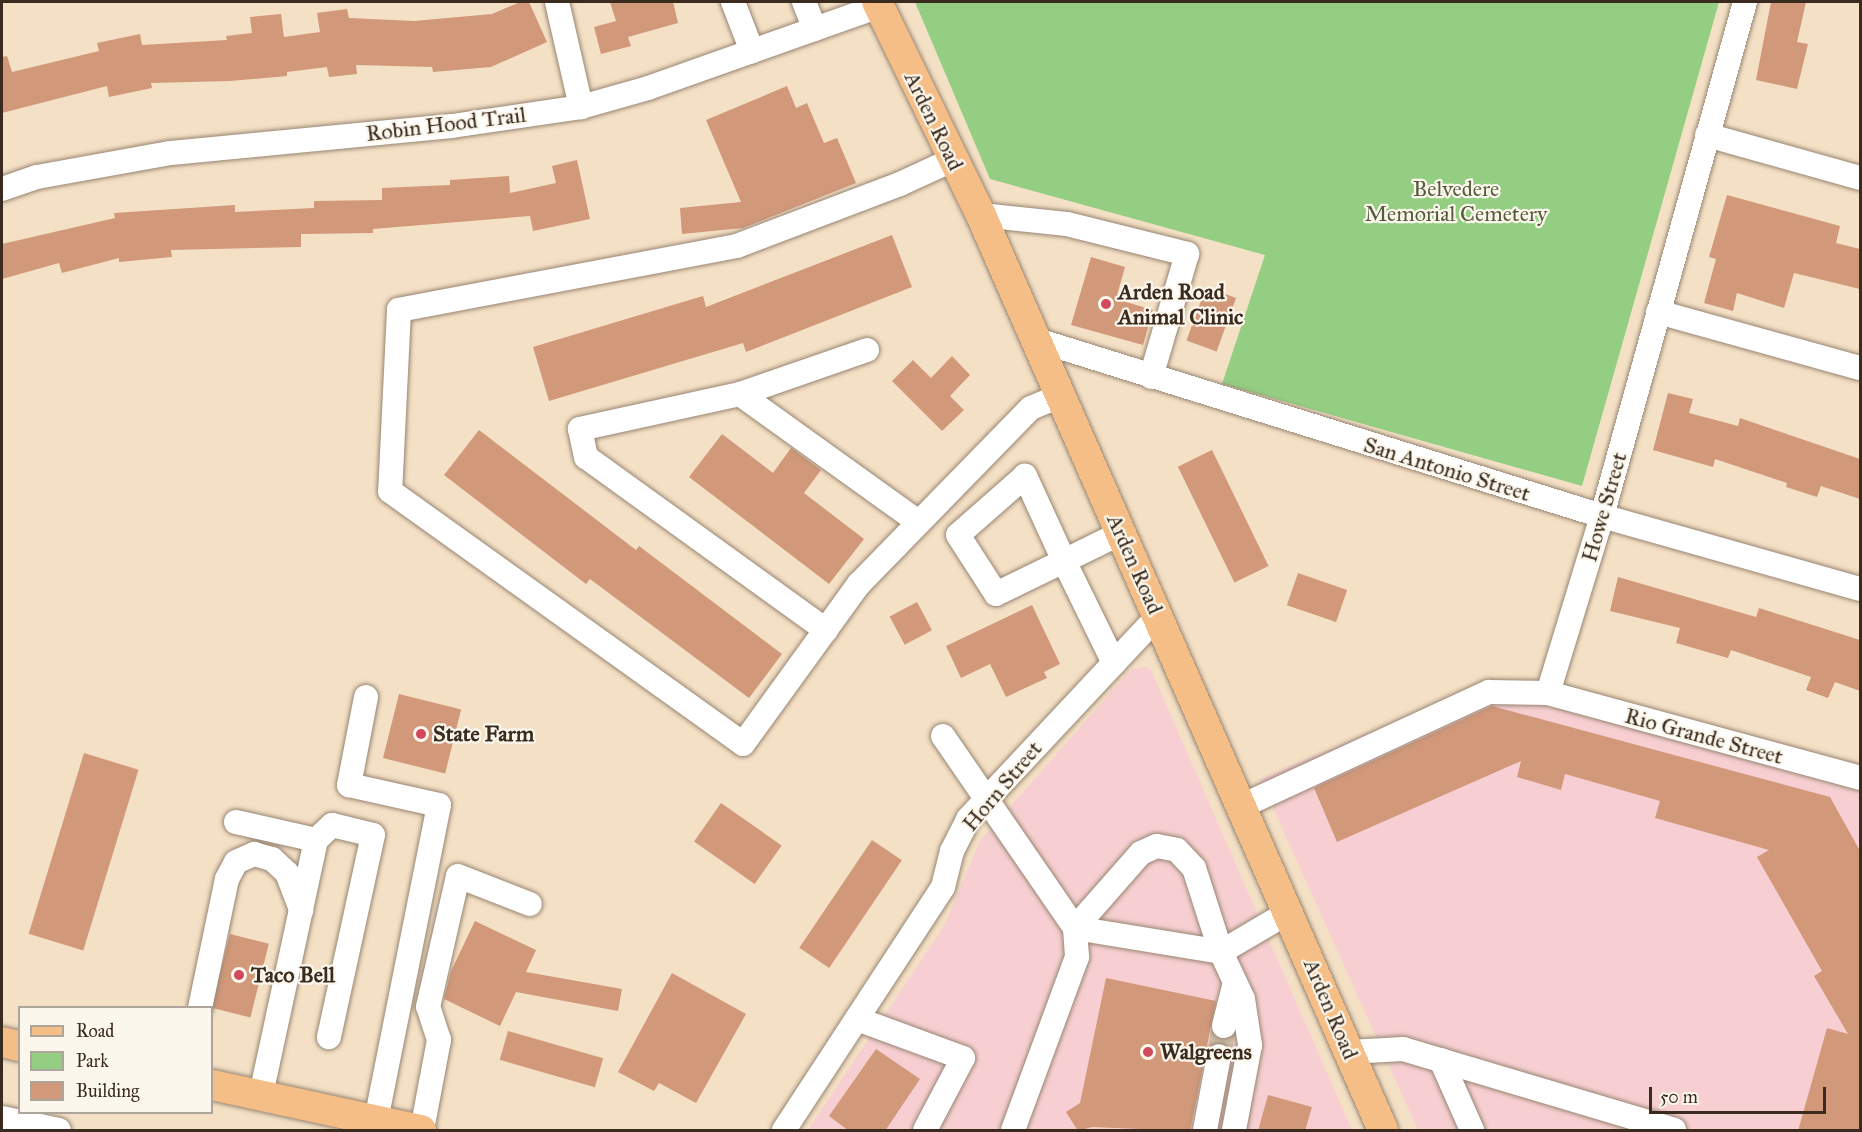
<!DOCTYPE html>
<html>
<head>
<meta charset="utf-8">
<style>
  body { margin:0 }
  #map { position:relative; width:1862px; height:1132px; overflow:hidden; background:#f4e0c5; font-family:"IM FELL Great Primer",serif }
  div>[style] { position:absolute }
  .built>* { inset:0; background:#f7cfd2 }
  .green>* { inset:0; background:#93ce82 }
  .building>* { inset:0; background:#d1987a; transform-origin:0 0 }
  .minor-tunnel>* { height:24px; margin-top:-12px; transform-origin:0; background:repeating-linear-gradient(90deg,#cfbca4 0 24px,transparent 0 36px) }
  .roads { filter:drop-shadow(0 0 2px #988572) drop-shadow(0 0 2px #988572) }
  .minor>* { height:24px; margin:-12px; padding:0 12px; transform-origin:12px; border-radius:12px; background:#fff }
  .major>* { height:30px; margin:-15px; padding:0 15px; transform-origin:15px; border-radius:15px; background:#f6be87 }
  .dots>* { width:16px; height:16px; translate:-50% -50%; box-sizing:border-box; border:3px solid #fbf7ec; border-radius:50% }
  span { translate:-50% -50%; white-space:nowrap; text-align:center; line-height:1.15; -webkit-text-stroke:4.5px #fbf7ec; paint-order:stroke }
  .street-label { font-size:22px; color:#3b2a1e }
  .park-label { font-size:22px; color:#555b3c }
  .poi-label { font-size:22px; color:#3b2a1e; font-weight:700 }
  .left { translate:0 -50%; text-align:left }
  .frame { position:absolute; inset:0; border:3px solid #3b2a1e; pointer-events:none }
  .legend { position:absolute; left:18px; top:1006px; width:195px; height:108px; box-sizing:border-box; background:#fbf7ec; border:2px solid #aea59a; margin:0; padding:8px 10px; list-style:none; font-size:18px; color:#3b2a1e }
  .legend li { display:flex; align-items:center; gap:12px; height:30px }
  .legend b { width:30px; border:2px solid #aea59a }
  .scale { position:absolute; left:1649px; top:1087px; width:177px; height:27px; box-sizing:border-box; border:3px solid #3b2a1e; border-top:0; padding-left:8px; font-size:18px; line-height:21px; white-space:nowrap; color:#3b2a1e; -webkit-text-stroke:4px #fbf7ec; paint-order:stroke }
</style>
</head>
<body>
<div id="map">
  <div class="built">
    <div style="clip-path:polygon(1145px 667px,1151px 670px,1352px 1130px,808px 1130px,944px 926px,980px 841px,1125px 676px,1132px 669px)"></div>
    <div style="clip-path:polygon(1485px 683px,1860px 786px,1860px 1130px,1418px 1130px,1260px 779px)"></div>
  </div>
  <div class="green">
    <div style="clip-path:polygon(915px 2px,1719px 2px,1582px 486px,1222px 384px,1265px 255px,990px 179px)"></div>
  </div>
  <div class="building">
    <div style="clip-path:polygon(520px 2px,529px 2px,547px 42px,491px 67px,433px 72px,432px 67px,356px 65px,357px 74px,329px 77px,327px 67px,287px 72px,287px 76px,230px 81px,151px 83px,152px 88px,109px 97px,107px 86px,2px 113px,2px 57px,7px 56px,12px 72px,99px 51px,97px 43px,140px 34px,142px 45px,227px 40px,226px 36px,252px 33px,250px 17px,281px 14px,284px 37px,320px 32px,317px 13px,347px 9px,349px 18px,414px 21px,492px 14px)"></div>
    <div style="clip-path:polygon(610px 2px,673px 2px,678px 23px,628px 37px,631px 46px,601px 54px,594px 27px,616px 21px)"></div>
    <div style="clip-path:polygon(1771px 2px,1806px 2px,1797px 42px,1808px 44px,1797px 89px,1756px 80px)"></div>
    <div style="clip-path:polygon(787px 86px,796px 108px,807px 103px,824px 143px,837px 138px,856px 183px,743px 228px,682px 234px,680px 208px,741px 202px,706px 120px)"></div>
    <div style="clip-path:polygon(577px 160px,590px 219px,533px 231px,530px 216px,373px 229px,373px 233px,301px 234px,301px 247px,171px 250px,172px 257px,119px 262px,119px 258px,62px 273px,59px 263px,2px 279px,2px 244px,115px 218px,114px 213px,235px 205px,235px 212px,314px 208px,314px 201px,382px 200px,382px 188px,450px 185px,450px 180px,509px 176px,510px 193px,556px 183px,552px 166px)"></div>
    <div style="clip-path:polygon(1727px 195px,1840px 226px,1836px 243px,1860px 249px,1860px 289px,1794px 273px,1784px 308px,1737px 293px,1733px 311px,1704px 303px,1716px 259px,1709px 257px)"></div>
    <div style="clip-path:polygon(892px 235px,912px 287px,746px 352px,743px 343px,549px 401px,533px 347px,703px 296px,706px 307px)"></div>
    <div style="clip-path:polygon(1091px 257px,1125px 267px,1116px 299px,1153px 310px,1143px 345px,1071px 325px)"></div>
    <div style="left:1206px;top:287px;width:32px;height:57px;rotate:20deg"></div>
    <div style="clip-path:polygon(952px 356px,970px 375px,950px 396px,964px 410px,942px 431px,892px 381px,913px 360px,931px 378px)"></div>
    <div style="clip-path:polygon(1668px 393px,1693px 399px,1689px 413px,1738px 426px,1740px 418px,1860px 459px,1860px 499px,1821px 486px,1817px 497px,1786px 487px,1787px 483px,1715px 459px,1713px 467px,1653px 450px)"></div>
    <div style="clip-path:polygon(479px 430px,636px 550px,639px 546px,782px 654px,749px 698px,590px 579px,586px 584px,444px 475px)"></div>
    <div style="clip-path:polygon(722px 434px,773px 473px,791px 448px,821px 470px,804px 493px,864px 539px,829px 584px,689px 477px)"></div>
    <div style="left:1212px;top:450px;width:129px;height:38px;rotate:64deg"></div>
    <div style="left:1298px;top:573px;width:52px;height:34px;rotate:19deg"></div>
    <div style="clip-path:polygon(1618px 577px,1756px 617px,1759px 608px,1860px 640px,1860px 691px,1835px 682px,1828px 698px,1806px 690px,1811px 677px,1731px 650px,1728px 658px,1676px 643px,1680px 628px,1610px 611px)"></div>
    <div style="left:917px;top:602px;width:32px;height:31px;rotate:62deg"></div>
    <div style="clip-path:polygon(1032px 605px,1060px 664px,1044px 672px,1047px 678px,1006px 697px,990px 664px,961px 678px,946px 646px)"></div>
    <div style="left:399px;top:694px;width:64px;height:66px;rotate:14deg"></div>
    <div style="clip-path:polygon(1492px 706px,1830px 797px,1860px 851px,1860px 1131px,1798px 1131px,1827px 1028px,1848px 1034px,1814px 976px,1822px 971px,1757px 857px,1769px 850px,1655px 818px,1660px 801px,1565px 774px,1561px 790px,1517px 777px,1521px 761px,1337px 842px,1314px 788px)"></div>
    <div style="left:84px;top:753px;width:57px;height:189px;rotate:17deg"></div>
    <div style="left:721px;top:803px;width:74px;height:47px;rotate:35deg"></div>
    <div style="left:872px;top:840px;width:36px;height:130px;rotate:34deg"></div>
    <div style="clip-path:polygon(475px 921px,536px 950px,526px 972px,622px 989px,618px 1011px,516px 992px,500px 1026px,444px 999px,451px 971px)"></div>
    <div style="left:230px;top:934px;width:40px;height:76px;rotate:14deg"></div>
    <div style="clip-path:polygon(672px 973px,746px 1014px,696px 1103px,659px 1083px,654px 1091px,618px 1072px)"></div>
    <div style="clip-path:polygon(1106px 978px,1216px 1001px,1190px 1131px,1092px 1127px,1078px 1131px,1066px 1112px,1080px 1103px)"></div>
    <div style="left:508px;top:1031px;width:99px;height:30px;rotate:16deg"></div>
    <div style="clip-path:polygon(876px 1049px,920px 1079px,885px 1131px,849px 1131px,829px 1116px)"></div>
    <div style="clip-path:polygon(1268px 1095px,1312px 1107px,1305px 1131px,1258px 1131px)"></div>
  </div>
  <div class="minor-tunnel">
    <div style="left:1219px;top:1056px;width:30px;rotate:-81deg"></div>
  </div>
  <div class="roads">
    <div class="minor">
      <div style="left:557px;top:2px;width:108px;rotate:77.1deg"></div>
      <div style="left:733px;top:2px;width:53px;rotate:68.8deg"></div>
      <div style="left:804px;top:2px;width:29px;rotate:68deg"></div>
      <div style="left:1707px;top:135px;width:159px;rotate:15.7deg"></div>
      <div style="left:952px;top:160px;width:57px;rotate:155.2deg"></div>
      <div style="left:900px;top:184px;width:174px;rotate:159.2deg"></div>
      <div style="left:737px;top:246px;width:344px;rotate:169.3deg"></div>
      <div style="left:399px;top:310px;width:181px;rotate:92.8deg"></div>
      <div style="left:390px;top:491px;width:434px;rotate:35.6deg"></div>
      <div style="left:743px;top:744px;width:198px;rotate:-54.1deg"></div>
      <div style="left:859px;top:584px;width:246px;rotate:-45.7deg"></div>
      <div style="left:1031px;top:408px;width:33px;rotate:-23deg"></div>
      <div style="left:2px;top:189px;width:37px;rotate:-19deg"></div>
      <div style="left:37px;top:177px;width:136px;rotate:-10.2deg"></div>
      <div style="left:171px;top:153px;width:282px;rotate:-5.5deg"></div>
      <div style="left:452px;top:126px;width:130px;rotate:-8.4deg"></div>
      <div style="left:581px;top:107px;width:70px;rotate:-15.8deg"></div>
      <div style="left:648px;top:88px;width:245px;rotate:-19.5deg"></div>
      <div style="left:981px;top:215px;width:86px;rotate:6deg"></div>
      <div style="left:1067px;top:224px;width:124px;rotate:14deg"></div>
      <div style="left:1187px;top:254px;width:128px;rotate:106.3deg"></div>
      <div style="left:1658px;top:312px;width:210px;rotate:15.5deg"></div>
      <div style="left:1037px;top:340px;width:592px;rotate:17.3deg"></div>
      <div style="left:1602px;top:516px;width:268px;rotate:15.8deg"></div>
      <div style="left:867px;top:350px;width:134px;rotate:160.9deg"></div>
      <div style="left:740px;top:394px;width:219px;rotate:35.7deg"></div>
      <div style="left:740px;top:394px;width:164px;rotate:167.7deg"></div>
      <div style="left:580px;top:429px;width:29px;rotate:78deg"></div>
      <div style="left:586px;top:457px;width:296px;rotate:35.8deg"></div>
      <div style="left:1114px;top:663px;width:114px;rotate:-116.1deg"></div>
      <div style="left:1064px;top:561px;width:94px;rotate:-114.6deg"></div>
      <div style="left:1025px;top:476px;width:89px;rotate:138.6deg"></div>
      <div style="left:958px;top:535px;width:70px;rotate:57.2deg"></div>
      <div style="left:996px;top:594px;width:76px;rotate:-25.9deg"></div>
      <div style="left:1064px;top:561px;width:64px;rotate:-26.2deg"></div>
      <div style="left:1548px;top:693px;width:323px;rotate:15.2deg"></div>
      <div style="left:366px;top:697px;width:90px;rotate:100.9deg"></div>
      <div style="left:349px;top:785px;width:92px;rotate:12.5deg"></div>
      <div style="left:439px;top:805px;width:321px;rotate:101.3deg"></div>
      <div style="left:943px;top:736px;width:233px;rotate:55.5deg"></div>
      <div style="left:1075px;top:928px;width:29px;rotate:86deg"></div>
      <div style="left:1077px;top:957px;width:184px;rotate:110.3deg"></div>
      <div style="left:1242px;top:806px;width:272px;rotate:-24.8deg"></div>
      <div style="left:1489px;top:692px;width:59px;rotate:1deg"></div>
      <div style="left:1548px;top:693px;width:185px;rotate:-73deg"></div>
      <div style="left:1602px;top:516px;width:534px;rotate:-74.45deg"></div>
      <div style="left:236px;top:822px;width:82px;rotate:12.7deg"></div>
      <div style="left:316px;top:840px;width:261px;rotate:102.2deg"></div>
      <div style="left:316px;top:840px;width:22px;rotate:-43deg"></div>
      <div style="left:332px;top:825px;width:42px;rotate:13.7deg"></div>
      <div style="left:373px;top:835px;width:207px;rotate:102.3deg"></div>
      <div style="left:1075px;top:928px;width:148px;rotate:9.3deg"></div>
      <div style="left:1221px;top:952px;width:52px;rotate:64.9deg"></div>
      <div style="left:1243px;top:999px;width:47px;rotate:81.3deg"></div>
      <div style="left:1250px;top:1045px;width:86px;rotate:100.7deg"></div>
      <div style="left:1075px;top:928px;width:100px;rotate:-48.7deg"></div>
      <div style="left:1141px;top:853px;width:17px;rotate:-24deg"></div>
      <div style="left:1157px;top:846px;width:20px;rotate:11deg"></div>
      <div style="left:1177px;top:850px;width:25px;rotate:47deg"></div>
      <div style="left:1194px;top:868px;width:88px;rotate:72.2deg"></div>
      <div style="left:1221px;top:952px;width:79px;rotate:-30.5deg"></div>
      <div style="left:200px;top:1008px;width:132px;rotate:-78.2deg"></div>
      <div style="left:227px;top:879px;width:19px;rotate:-62deg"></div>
      <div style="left:236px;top:862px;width:20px;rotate:-24deg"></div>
      <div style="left:254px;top:854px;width:19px;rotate:16deg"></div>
      <div style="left:272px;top:859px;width:21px;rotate:43deg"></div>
      <div style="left:287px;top:873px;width:40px;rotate:69deg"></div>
      <div style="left:857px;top:1019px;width:113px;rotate:20.2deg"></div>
      <div style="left:963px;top:1058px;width:81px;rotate:117.8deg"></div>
      <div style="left:1224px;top:1026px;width:45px;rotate:-76deg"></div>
      <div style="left:1349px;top:1052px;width:54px;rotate:-3.2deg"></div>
      <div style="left:1403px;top:1049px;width:283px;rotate:16.6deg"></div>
      <div style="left:1441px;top:1060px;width:77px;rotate:66.1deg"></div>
      <div style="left:2px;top:1118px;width:58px;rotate:11.9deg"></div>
      <div style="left:422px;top:1130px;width:92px;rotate:-79.3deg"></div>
      <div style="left:439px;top:1040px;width:35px;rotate:-108deg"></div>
      <div style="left:428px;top:1007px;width:134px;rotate:-77.1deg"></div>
      <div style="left:458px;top:876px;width:77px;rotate:21.3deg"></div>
      <div style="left:784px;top:1130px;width:290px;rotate:-56.8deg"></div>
      <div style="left:943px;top:887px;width:37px;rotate:-76deg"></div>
      <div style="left:952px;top:851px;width:36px;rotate:-63deg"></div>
      <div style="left:968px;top:819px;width:278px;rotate:-46.9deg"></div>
      <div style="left:1205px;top:1130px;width:75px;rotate:-79.3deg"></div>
    </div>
    <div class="major">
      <div style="left:877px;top:2px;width:237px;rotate:64deg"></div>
      <div style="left:981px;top:215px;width:999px;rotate:66.28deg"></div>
      <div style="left:2px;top:1042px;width:18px;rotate:13deg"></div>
      <div style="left:212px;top:1085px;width:214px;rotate:12.2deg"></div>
    </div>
  </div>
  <div class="dots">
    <div style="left:1106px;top:304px;background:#d1495b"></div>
    <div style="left:421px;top:734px;background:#d1495b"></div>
    <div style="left:239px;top:975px;background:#d1495b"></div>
    <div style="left:1148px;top:1052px;background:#d1495b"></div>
  </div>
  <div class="street-label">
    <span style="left:934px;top:121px;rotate:64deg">Arden Road</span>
    <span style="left:446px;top:124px;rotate:-7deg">Robin Hood Trail</span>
    <span style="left:1447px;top:469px;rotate:17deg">San Antonio Street</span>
    <span style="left:1604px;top:507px;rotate:-74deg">Howe Street</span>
    <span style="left:1135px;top:564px;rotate:66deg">Arden Road</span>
    <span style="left:1704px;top:736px;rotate:15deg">Rio Grande Street</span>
    <span style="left:1002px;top:786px;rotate:-50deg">Horn Street</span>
    <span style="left:1331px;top:1009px;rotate:67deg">Arden Road</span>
  </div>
  <div class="park-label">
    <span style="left:1456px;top:201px">Belvedere<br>Memorial Cemetery</span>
  </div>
  <div class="poi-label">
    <span class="left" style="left:1118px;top:304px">Arden Road<br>Animal Clinic</span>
    <span class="left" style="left:433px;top:734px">State Farm</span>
    <span class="left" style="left:251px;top:975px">Taco Bell</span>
    <span class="left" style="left:1160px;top:1052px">Walgreens</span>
  </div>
  <div class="frame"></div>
  <ul class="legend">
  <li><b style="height:8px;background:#f6be87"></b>Road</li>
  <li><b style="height:16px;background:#93ce82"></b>Park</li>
  <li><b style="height:16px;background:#d1987a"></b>Building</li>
  </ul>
  <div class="scale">50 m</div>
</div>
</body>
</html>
